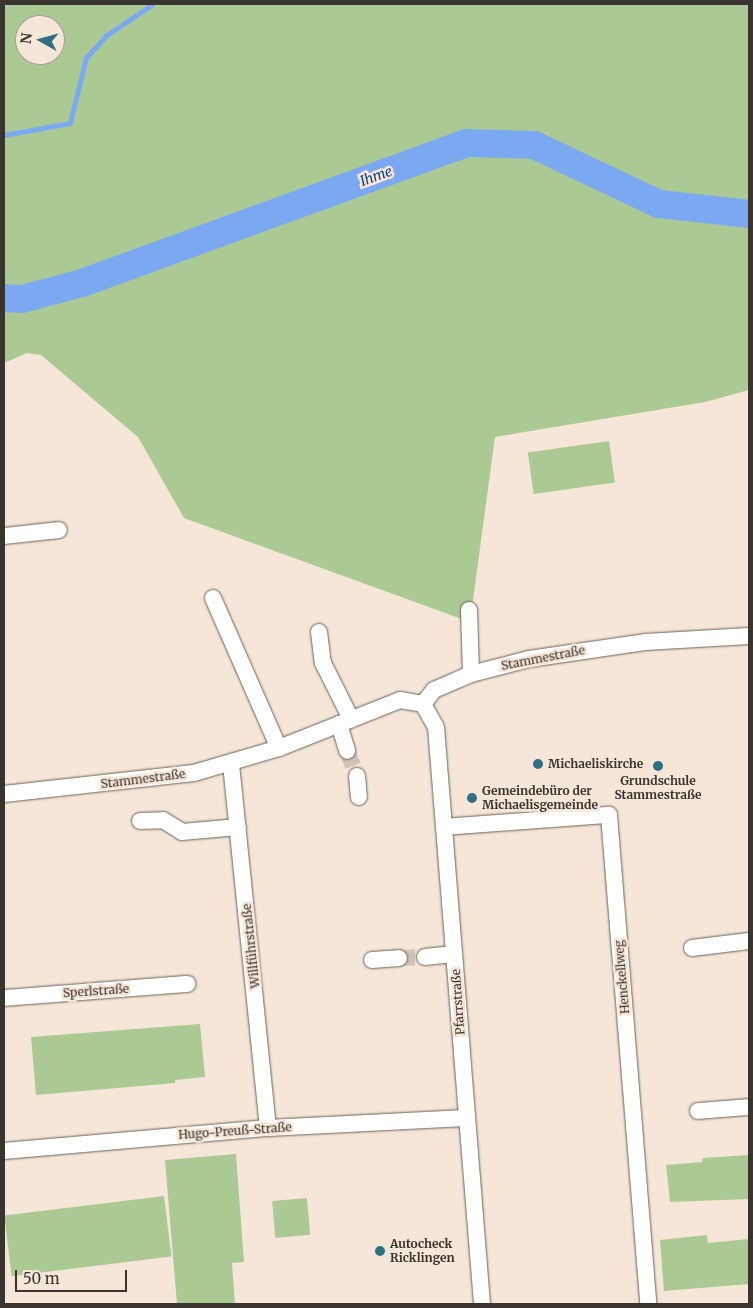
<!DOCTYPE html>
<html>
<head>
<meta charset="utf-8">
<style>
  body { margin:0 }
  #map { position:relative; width:753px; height:1308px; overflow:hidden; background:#f5e6d8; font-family:Merriweather,serif }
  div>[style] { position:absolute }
  .green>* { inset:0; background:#abca93; transform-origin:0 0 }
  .stream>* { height:4.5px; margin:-2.25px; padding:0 2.25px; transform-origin:2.25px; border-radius:2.25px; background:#7ba9f1 }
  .river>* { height:28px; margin:-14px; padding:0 14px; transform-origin:14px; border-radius:14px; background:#7ba9f1 }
  .minor-tunnel>* { height:16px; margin-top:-8px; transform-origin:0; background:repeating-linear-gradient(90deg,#d0c2b6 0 16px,transparent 0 24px) }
  .roads { filter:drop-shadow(0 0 1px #6e6155) drop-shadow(0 0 1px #6e6155) }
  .minor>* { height:16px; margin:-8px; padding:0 8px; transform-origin:8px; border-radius:8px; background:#fff }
  .dots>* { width:14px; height:14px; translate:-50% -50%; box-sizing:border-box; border:2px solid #f5e6d8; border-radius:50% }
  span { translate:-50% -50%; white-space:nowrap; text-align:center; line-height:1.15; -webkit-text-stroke:5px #f5e6d8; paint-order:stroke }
  .street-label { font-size:12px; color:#3a342e }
  .poi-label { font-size:12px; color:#3a342e; font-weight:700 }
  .left { translate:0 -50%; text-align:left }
  .water-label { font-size:14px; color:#074193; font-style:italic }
  .frame { position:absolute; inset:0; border:5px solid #3a342e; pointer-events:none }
  .north { position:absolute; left:15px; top:15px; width:50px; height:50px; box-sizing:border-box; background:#f5e6d8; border:1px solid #aa9f94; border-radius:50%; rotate:277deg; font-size:14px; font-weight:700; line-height:20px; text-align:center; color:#3a342e }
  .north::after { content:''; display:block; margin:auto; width:18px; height:22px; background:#2e6f82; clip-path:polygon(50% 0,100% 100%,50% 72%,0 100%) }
  .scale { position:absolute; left:15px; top:1270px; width:112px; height:22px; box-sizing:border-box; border:2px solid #3a342e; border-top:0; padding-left:6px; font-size:15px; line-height:18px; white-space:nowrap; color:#3a342e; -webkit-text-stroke:4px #f5e6d8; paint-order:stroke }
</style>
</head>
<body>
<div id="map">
  <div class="green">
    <div style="clip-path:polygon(evenodd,4px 4px,749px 4px,749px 390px,705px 402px,495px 437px,470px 622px,184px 518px,138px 437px,41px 355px,27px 353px,4px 363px,4px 4px,25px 25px,55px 25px,55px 55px,25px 55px,25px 25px)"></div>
    <div style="left:609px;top:441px;width:42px;height:82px;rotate:82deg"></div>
    <div style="clip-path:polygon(200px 1024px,205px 1077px,175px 1080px,175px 1083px,36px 1095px,31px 1037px)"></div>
    <div style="clip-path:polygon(236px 1154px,244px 1262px,232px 1263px,235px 1304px,177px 1304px,165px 1160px)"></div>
    <div style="clip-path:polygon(749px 1155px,749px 1199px,670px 1202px,666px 1165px,702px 1162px,703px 1158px)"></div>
    <div style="left:164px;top:1196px;width:61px;height:161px;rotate:83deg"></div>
    <div style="left:307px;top:1198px;width:37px;height:35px;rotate:85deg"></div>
    <div style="clip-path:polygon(707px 1235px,708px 1243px,749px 1239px,749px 1284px,664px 1291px,660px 1240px)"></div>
  </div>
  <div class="stream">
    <div style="left:4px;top:135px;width:67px;rotate:-10.3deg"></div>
    <div style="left:70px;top:123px;width:67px;rotate:-76.2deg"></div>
    <div style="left:86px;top:58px;width:31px;rotate:-48deg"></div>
    <div style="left:107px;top:35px;width:55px;rotate:-34deg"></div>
  </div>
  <div class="river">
    <div style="left:4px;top:298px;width:18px;rotate:3deg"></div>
    <div style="left:22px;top:299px;width:62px;rotate:-14.9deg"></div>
    <div style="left:82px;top:283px;width:410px;rotate:-20deg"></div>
    <div style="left:467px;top:143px;width:67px;rotate:1.7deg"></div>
    <div style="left:534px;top:145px;width:138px;rotate:25.3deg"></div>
    <div style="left:659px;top:204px;width:91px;rotate:6.3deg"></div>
  </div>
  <div class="minor-tunnel">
    <div style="left:347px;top:751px;width:27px;rotate:68deg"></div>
    <div style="left:399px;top:958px;width:26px;rotate:-2deg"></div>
  </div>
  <div class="roads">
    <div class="minor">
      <div style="left:4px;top:536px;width:55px;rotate:-6.2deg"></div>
      <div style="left:213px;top:598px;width:164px;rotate:66.3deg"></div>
      <div style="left:469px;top:610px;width:64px;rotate:88.2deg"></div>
      <div style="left:319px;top:632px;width:31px;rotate:83deg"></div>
      <div style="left:323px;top:663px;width:63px;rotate:63.4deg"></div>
      <div style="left:423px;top:704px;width:26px;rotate:61deg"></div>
      <div style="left:436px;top:727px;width:579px;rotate:85.44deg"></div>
      <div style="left:423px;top:704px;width:18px;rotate:-52deg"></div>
      <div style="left:434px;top:690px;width:40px;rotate:-23.4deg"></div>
      <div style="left:471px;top:674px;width:60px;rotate:-14.5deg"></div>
      <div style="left:529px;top:659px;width:117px;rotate:-8.3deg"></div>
      <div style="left:645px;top:642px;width:104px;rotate:-3.3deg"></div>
      <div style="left:339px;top:724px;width:28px;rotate:73deg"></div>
      <div style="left:231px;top:764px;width:366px;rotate:84.2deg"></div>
      <div style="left:357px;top:776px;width:21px;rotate:85deg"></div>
      <div style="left:4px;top:794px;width:191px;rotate:-6.3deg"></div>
      <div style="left:194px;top:773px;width:89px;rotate:-16.4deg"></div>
      <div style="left:279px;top:748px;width:130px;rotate:-21.6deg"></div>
      <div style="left:400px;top:700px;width:23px;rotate:10deg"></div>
      <div style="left:140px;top:821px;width:23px;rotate:-2deg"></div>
      <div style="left:163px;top:820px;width:22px;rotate:32deg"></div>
      <div style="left:182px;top:832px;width:56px;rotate:-5.1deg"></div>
      <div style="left:444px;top:827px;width:165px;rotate:-4.2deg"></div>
      <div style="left:609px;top:815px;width:491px;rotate:85.4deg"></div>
      <div style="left:692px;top:948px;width:57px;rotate:-7deg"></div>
      <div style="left:425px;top:957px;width:29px;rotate:-6deg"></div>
      <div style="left:372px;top:960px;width:27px;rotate:-4deg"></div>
      <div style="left:4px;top:998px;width:184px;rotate:-4.4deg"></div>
      <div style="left:698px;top:1111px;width:51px;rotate:-4.5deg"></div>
      <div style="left:4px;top:1151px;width:265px;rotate:-5deg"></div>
      <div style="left:268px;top:1128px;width:198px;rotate:-2.9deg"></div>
    </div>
  </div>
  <div class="dots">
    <div style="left:538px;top:764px;background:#2e6f82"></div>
    <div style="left:658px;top:766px;background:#2e6f82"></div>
    <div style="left:472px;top:798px;background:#2e6f82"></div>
    <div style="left:380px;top:1251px;background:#2e6f82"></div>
  </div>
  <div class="street-label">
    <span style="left:543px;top:658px;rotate:-11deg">Stammestraße</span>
    <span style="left:143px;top:779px;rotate:-7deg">Stammestraße</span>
    <span style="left:251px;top:946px;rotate:-96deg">Willführstraße</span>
    <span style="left:622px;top:977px;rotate:-95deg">Henckellweg</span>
    <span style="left:96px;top:991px;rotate:-4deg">Sperlstraße</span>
    <span style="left:458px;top:1002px;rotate:-94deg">Pfarrstraße</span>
    <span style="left:235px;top:1131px;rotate:-4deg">Hugo-Preuß-Straße</span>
  </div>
  <div class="poi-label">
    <span class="left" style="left:548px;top:764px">Michaeliskirche</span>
    <span style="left:658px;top:788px">Grundschule<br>Stammestraße</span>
    <span class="left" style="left:482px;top:798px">Gemeindebüro der<br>Michaelisgemeinde</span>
    <span class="left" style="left:390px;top:1251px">Autocheck<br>Ricklingen</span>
  </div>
  <div class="water-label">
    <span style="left:376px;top:176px;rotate:-20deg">Ihme</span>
  </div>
  <div class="frame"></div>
  <div class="north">N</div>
  <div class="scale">50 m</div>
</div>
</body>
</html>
